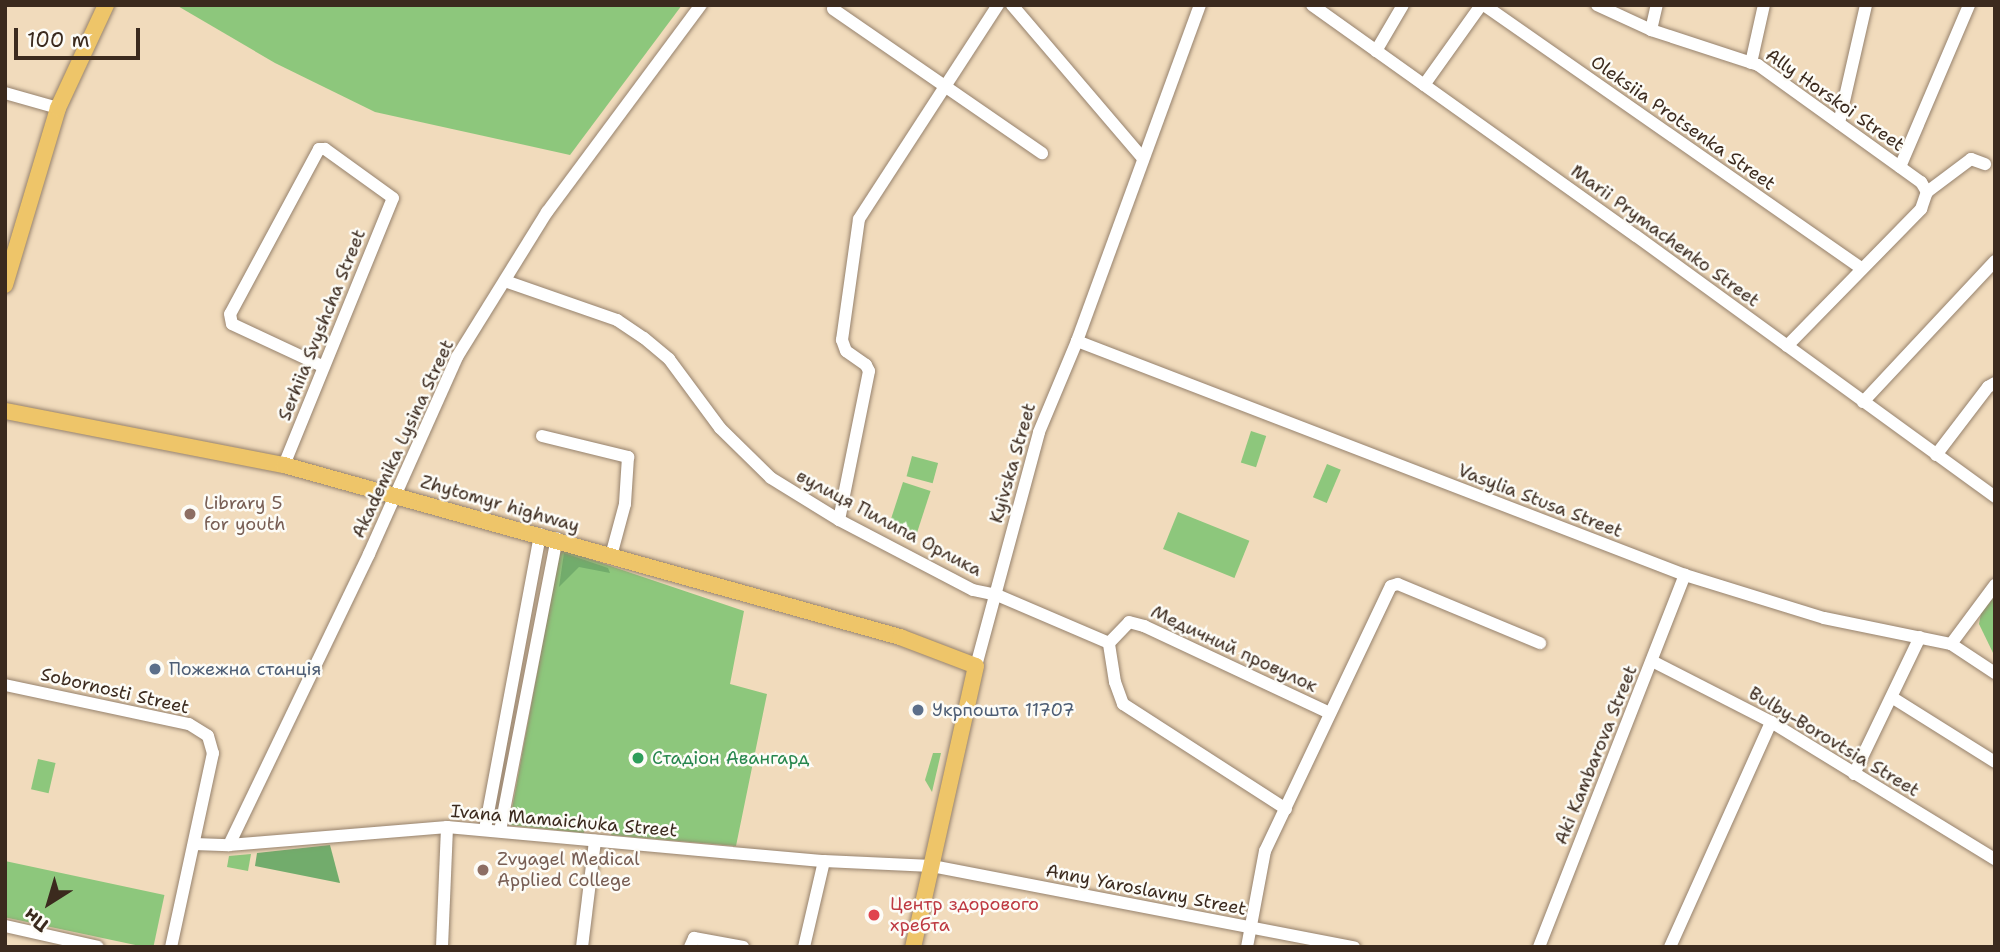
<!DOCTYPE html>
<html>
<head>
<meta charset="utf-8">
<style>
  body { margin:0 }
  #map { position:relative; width:2000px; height:952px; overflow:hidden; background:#f1dbbc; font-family:"Shantell Sans",sans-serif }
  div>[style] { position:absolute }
  .green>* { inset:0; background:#8dc77c; transform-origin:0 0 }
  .forest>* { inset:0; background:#72ac6c }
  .roads { filter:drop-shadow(0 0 2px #96826d) drop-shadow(0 0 2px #96826d) }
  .minor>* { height:12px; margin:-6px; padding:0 6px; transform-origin:6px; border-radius:6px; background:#fff }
  .major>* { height:16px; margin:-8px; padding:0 8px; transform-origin:8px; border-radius:8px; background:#eec569 }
  .dots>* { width:19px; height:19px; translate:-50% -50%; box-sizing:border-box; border:4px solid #fdfcf7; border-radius:50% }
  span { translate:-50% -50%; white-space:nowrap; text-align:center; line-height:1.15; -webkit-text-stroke:5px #fdfcf7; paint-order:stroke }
  .street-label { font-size:18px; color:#3b2a1e }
  .education-label { font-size:18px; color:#785e54 }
  .left { translate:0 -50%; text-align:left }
  .service-label { font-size:18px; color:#4e5e75 }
  .leisure-label { font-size:18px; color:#27864d }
  .health-label { font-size:18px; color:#be3a42 }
  .frame { position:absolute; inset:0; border:7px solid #3b2a1e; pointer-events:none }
  .north { position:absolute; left:14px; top:868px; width:70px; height:70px; -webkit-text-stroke:5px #fdfcf7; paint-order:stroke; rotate:217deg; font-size:19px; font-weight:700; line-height:28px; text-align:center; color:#3b2a1e }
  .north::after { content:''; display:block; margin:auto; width:24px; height:32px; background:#3b2a1e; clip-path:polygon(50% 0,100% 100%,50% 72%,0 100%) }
  .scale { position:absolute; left:14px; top:28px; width:126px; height:32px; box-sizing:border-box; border:4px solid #3b2a1e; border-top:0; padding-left:9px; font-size:21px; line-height:24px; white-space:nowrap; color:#3b2a1e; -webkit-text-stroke:5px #fdfcf7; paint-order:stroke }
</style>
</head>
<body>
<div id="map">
  <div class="green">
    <div style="clip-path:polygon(176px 5px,682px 5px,570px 155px,375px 112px,275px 63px)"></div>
    <div style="left:1251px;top:431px;width:16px;height:33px;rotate:18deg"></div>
    <div style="left:912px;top:456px;width:27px;height:21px;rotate:15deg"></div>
    <div style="left:1327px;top:464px;width:15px;height:36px;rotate:23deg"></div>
    <div style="left:903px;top:482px;width:29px;height:50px;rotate:18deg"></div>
    <div style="left:1178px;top:512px;width:77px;height:40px;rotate:22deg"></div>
    <div style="clip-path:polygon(560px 549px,744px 611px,730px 684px,767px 694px,736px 846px,611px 835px,612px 827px,584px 823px,584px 833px,509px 825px)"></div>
    <div style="clip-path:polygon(1995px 596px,1995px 657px,1979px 624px,1981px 613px)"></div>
    <div style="clip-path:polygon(933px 753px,941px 753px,932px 792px,925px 780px)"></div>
    <div style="left:38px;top:759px;width:18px;height:31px;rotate:13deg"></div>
    <div style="clip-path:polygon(251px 854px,248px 871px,227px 867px,229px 856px)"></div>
    <div style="left:5px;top:861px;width:163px;height:55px;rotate:12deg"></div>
  </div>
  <div class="forest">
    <div style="clip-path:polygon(564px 553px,608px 568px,610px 573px,579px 567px,559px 587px)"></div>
    <div style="clip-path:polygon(330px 845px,340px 883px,255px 866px,257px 853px)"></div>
  </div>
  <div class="roads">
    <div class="minor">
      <div style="left:1012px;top:5px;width:200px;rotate:49.5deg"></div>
      <div style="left:1312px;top:5px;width:398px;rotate:35.5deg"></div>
      <div style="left:1636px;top:236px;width:444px;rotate:36deg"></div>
      <div style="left:1484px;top:5px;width:461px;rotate:34.9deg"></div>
      <div style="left:1597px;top:5px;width:60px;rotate:24.8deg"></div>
      <div style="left:1651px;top:30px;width:113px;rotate:18.1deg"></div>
      <div style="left:1758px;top:65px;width:201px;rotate:35.7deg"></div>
      <div style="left:1921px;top:182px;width:12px;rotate:59deg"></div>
      <div style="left:833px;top:9px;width:254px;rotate:34.6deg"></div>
      <div style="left:1651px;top:30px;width:26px;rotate:-77deg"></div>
      <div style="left:1376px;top:51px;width:53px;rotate:-59.6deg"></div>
      <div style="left:1751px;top:63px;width:59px;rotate:-77.4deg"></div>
      <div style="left:1424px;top:85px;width:98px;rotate:-54.5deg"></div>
      <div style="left:5px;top:93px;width:55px;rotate:15.8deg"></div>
      <div style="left:1839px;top:123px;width:121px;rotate:-77.1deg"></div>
      <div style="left:1900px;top:167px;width:176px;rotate:-66.9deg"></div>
      <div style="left:505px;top:281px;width:119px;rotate:19.2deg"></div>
      <div style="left:617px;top:320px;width:32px;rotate:34deg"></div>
      <div style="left:644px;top:338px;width:33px;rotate:40deg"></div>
      <div style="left:669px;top:359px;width:86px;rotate:53.5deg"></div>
      <div style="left:720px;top:428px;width:71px;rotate:44.4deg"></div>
      <div style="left:771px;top:478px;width:80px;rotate:31.7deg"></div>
      <div style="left:839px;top:520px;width:151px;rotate:27.6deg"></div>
      <div style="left:973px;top:590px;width:25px;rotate:12deg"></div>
      <div style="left:997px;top:595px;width:122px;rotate:23.2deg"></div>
      <div style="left:1077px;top:341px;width:651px;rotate:21.05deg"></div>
      <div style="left:1685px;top:575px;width:145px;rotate:17.2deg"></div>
      <div style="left:1824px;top:618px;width:130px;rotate:11.6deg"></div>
      <div style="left:1951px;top:644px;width:53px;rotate:33.4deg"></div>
      <div style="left:1787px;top:346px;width:192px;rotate:-45.6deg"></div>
      <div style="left:1921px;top:209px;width:18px;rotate:-71deg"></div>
      <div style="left:1927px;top:192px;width:55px;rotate:-36.9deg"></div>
      <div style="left:1971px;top:159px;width:15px;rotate:20deg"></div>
      <div style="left:1863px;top:402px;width:193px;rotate:-46.9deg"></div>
      <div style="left:542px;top:436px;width:89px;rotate:13.7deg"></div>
      <div style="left:628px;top:457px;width:47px;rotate:93.7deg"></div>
      <div style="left:625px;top:504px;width:54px;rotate:105.1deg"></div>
      <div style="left:1936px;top:455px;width:86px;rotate:-52.6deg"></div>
      <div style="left:1988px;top:387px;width:8px;rotate:-30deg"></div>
      <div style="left:284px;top:465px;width:288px;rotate:-67.8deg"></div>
      <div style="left:393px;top:198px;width:84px;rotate:-144.2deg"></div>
      <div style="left:325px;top:149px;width:6px;rotate:180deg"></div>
      <div style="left:319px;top:149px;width:187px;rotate:118.3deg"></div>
      <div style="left:230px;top:314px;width:10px;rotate:79deg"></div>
      <div style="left:232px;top:324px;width:99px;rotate:25deg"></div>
      <div style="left:839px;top:520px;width:152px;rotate:-78.6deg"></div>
      <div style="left:869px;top:371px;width:7px;rotate:-117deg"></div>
      <div style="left:866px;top:365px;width:24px;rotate:-145deg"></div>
      <div style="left:846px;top:351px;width:12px;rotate:-110deg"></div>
      <div style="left:842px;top:340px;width:122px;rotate:-82deg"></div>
      <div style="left:859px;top:219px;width:255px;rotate:-57deg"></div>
      <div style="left:1951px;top:644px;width:74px;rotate:-53.3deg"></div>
      <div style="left:1652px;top:661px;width:134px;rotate:27.1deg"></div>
      <div style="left:1771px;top:722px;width:263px;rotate:31.5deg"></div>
      <div style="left:976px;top:666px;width:242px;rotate:-74.9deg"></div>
      <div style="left:1039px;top:432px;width:99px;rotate:-67.3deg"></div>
      <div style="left:1077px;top:341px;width:358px;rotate:-69.9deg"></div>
      <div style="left:5px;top:685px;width:188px;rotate:12deg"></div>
      <div style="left:189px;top:724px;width:22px;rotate:32deg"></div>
      <div style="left:208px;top:736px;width:18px;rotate:74deg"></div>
      <div style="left:213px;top:753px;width:198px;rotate:102.2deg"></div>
      <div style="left:1893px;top:698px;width:120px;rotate:32.1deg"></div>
      <div style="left:1854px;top:774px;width:152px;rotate:-64.3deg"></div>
      <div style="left:1286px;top:809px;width:194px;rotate:-147.2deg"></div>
      <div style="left:1123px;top:704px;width:23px;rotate:-110deg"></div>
      <div style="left:1115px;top:682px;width:39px;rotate:-99deg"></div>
      <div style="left:1109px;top:643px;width:29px;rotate:-46deg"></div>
      <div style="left:1129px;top:622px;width:16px;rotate:15deg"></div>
      <div style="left:1144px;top:626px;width:205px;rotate:25.1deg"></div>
      <div style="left:485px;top:829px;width:300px;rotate:-79.4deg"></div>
      <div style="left:500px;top:831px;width:298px;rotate:-79deg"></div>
      <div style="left:194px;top:844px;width:35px;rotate:2deg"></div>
      <div style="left:229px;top:845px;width:219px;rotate:-4.7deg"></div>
      <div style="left:447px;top:827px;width:379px;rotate:5.2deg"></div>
      <div style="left:824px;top:861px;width:108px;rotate:2.7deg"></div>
      <div style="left:932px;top:866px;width:430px;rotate:10.9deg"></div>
      <div style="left:229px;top:845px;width:323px;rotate:-64.3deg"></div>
      <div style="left:369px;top:554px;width:216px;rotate:-65.9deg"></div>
      <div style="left:457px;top:357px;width:171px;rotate:-58.2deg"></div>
      <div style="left:547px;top:212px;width:258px;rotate:-53.4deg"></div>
      <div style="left:5px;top:926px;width:95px;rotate:12.7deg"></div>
      <div style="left:442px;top:947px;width:120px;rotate:-87.6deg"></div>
      <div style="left:582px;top:947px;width:107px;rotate:-83deg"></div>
      <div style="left:690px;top:947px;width:10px;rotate:-66deg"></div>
      <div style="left:694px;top:938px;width:50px;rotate:10.4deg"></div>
      <div style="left:804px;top:947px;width:88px;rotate:-76.9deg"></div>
      <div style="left:1247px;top:947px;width:98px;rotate:-79.4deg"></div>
      <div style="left:1265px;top:851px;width:293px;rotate:-64.6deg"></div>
      <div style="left:1391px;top:586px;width:7px;rotate:-16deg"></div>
      <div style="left:1398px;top:584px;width:154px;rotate:22.6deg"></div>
      <div style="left:1539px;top:947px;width:400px;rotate:-68.6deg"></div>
      <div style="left:1670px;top:947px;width:247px;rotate:-65.8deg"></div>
    </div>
    <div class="major">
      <div style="left:5px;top:285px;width:185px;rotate:-73.3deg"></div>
      <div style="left:58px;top:108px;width:114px;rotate:-65deg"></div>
      <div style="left:5px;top:411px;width:284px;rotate:11deg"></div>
      <div style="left:284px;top:465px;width:640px;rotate:15.6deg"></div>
      <div style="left:900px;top:637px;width:81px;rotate:20.9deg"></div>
      <div style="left:976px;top:666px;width:288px;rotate:102.6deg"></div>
    </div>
  </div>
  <div class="dots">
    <div style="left:190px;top:514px;background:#8d6e63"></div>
    <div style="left:155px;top:669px;background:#5c6f8a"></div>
    <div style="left:918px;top:710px;background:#5c6f8a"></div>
    <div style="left:638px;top:758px;background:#2e9e5b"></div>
    <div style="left:483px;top:870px;background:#8d6e63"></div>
    <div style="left:874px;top:915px;background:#e0444e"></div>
  </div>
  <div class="street-label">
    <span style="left:1835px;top:100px;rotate:35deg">Ally Horskoi Street</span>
    <span style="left:1683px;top:123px;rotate:35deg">Oleksiia Protsenka Street</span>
    <span style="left:1665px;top:236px;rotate:36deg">Marii Prymachenko Street</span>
    <span style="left:322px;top:325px;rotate:-68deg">Serhiia Svyshcha Street</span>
    <span style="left:403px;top:439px;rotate:-65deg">Akademika Lysina Street</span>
    <span style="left:1013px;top:463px;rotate:-74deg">Kyivska Street</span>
    <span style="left:1540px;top:501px;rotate:21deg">Vasylia Stusa Street</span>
    <span style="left:500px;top:504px;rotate:16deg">Zhytomyr highway</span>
    <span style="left:889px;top:523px;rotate:28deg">вулиця Пилипа Орлика</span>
    <span style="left:1234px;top:649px;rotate:25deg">Медичний провулок</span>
    <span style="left:115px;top:691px;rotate:13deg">Sobornosti Street</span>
    <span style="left:1834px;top:742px;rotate:31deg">Bulby-Borovtsia Street</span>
    <span style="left:1596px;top:755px;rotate:-68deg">Aki Kambarova Street</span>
    <span style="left:564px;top:821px;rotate:5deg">Ivana Mamaichuka Street</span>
    <span style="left:1146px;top:890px;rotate:11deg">Anny Yaroslavny Street</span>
  </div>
  <div class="education-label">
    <span class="left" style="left:204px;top:514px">Library 5<br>for youth</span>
    <span class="left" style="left:497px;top:870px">Zvyagel Medical<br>Applied College</span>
  </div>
  <div class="service-label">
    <span class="left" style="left:169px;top:669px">Пожежна станція</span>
    <span class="left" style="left:932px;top:710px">Укрпошта 11707</span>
  </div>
  <div class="leisure-label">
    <span class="left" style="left:652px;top:758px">Стадіон Авангард</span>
  </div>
  <div class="health-label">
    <span class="left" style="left:890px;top:915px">Центр здорового<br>хребта</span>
  </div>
  <div class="frame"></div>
  <div class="north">Пн</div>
  <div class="scale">100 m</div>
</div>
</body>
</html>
